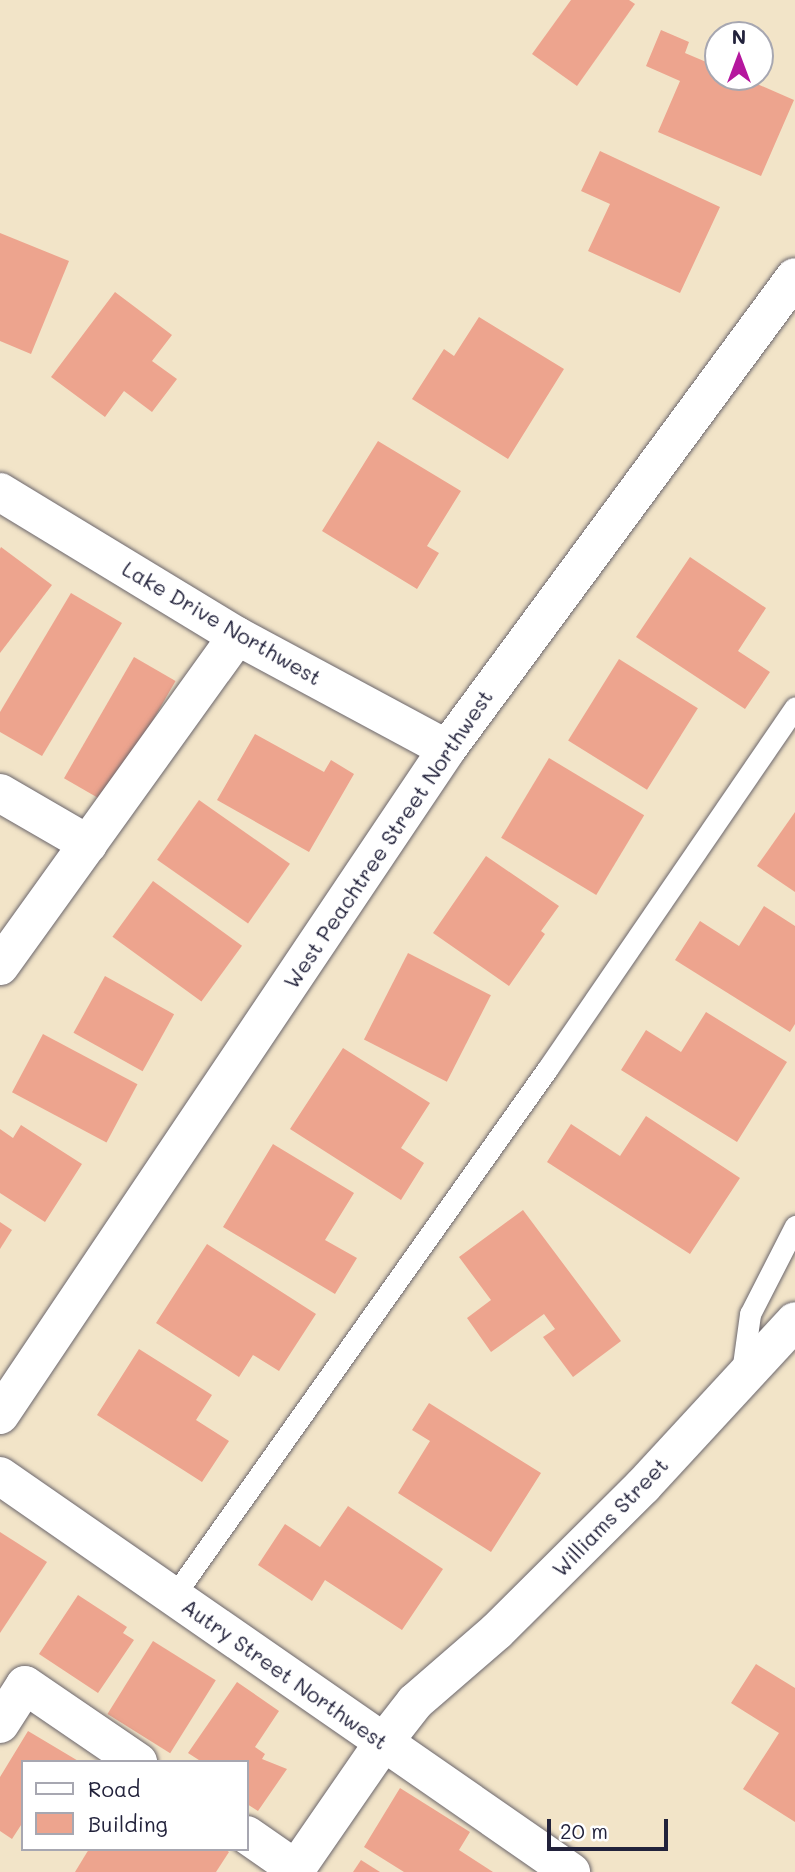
<!DOCTYPE html>
<html>
<head>
<meta charset="utf-8">
<style>
  body { margin:0 }
  #map { position:relative; width:795px; height:1872px; overflow:hidden; background:#f2e4c8; font-family:Mali,sans-serif }
  div>[style] { position:absolute }
  .building>* { inset:0; background:#eda48e; transform-origin:0 0 }
  .roads { filter:drop-shadow(0 0 2px #6b666c) drop-shadow(0 0 2px #6b666c) }
  .lane>* { height:21px; margin:-10.5px; padding:0 10.5px; transform-origin:10.5px; border-radius:10.5px; background:#fff }
  .street>* { height:38px; margin:-19px; padding:0 19px; transform-origin:19px; border-radius:19px; background:#fff }
  .secondary>* { height:38px; margin:-19px; padding:0 19px; transform-origin:19px; border-radius:19px; background:#fff }
  span { translate:-50% -50%; white-space:nowrap; text-align:center; line-height:1.15; -webkit-text-stroke:5px #fff; paint-order:stroke }
  .street-label { font-size:21px; color:#22223b }
  .legend { position:absolute; left:21px; top:1760px; width:228px; height:91px; box-sizing:border-box; background:#fff; border:2px solid #a7a7b1; margin:0; padding:9px 12px; list-style:none; font-size:21px; color:#22223b }
  .legend li { display:flex; align-items:center; gap:14px; height:35px }
  .legend b { width:35px; border:2px solid #a7a7b1 }
  .north { position:absolute; left:704px; top:21px; width:70px; height:70px; box-sizing:border-box; background:#fff; border:2px solid #a7a7b1; border-radius:50%; rotate:0deg; font-size:19px; font-weight:700; line-height:28px; text-align:center; color:#22223b }
  .north::after { content:''; display:block; margin:auto; width:24px; height:32px; background:#b5179e; clip-path:polygon(50% 0,100% 100%,50% 72%,0 100%) }
  .scale { position:absolute; left:547px; top:1819px; width:121px; height:32px; box-sizing:border-box; border:4px solid #22223b; border-top:0; padding-left:9px; font-size:21px; line-height:24px; white-space:nowrap; color:#22223b; -webkit-text-stroke:5px #fff; paint-order:stroke }
</style>
</head>
<body>
<div id="map">
  <div class="building">
    <div style="clip-path:polygon(571px 0,629px 0,635px 4px,577px 86px,532px 54px)"></div>
    <div style="clip-path:polygon(661px 30px,689px 42px,685px 53px,718px 67px,718px 77px,741px 77px,794px 100px,761px 176px,658px 132px,680px 81px,646px 66px)"></div>
    <div style="clip-path:polygon(600px 151px,720px 207px,680px 293px,588px 251px,610px 204px,581px 191px)"></div>
    <div style="clip-path:polygon(0 233px,69px 261px,31px 354px,0 341px)"></div>
    <div style="clip-path:polygon(115px 292px,172px 335px,152px 361px,177px 379px,152px 412px,124px 391px,105px 417px,51px 377px)"></div>
    <div style="clip-path:polygon(479px 317px,564px 369px,508px 459px,412px 399px,444px 349px,454px 356px)"></div>
    <div style="clip-path:polygon(378px 441px,461px 491px,427px 546px,439px 553px,417px 589px,322px 531px)"></div>
    <div style="clip-path:polygon(1px 547px,52px 585px,0 653px,0 549px)"></div>
    <div style="clip-path:polygon(690px 557px,766px 608px,738px 651px,770px 672px,745px 709px,636px 637px)"></div>
    <div style="clip-path:polygon(71px 593px,122px 623px,42px 756px,0 732px,0 712px)"></div>
    <div style="left:134px;top:657px;width:48px;height:140px;rotate:30deg"></div>
    <div style="left:619px;top:659px;width:93px;height:96px;rotate:32deg"></div>
    <div style="clip-path:polygon(255px 734px,324px 772px,331px 760px,354px 774px,309px 852px,217px 800px)"></div>
    <div style="left:549px;top:758px;width:111px;height:93px;rotate:31deg"></div>
    <div style="left:199px;top:800px;width:111px;height:73px;rotate:35deg"></div>
    <div style="clip-path:polygon(795px 812px,795px 892px,757px 866px)"></div>
    <div style="clip-path:polygon(486px 856px,559px 906px,541px 931px,545px 934px,509px 986px,433px 933px)"></div>
    <div style="left:153px;top:881px;width:110px;height:69px;rotate:36deg"></div>
    <div style="clip-path:polygon(764px 906px,795px 926px,795px 1024px,790px 1032px,675px 960px,700px 921px,739px 946px)"></div>
    <div style="left:408px;top:953px;width:93px;height:97px;rotate:27deg"></div>
    <div style="left:105px;top:976px;width:79px;height:65px;rotate:29deg"></div>
    <div style="clip-path:polygon(706px 1012px,787px 1062px,737px 1142px,621px 1070px,646px 1030px,681px 1052px)"></div>
    <div style="left:43px;top:1034px;width:107px;height:66px;rotate:28deg"></div>
    <div style="clip-path:polygon(343px 1048px,430px 1103px,401px 1148px,424px 1163px,401px 1200px,290px 1129px)"></div>
    <div style="clip-path:polygon(646px 1116px,740px 1178px,690px 1254px,547px 1162px,571px 1124px,620px 1156px)"></div>
    <div style="clip-path:polygon(21px 1125px,82px 1164px,45px 1222px,0 1193px,0 1129px,13px 1138px)"></div>
    <div style="clip-path:polygon(273px 1144px,354px 1193px,325px 1240px,357px 1258px,335px 1294px,223px 1227px)"></div>
    <div style="clip-path:polygon(523px 1210px,621px 1341px,573px 1377px,543px 1337px,555px 1329px,544px 1314px,491px 1352px,467px 1318px,491px 1300px,459px 1257px)"></div>
    <div style="clip-path:polygon(0 1222px,12px 1230px,0 1249px)"></div>
    <div style="clip-path:polygon(207px 1244px,316px 1314px,279px 1371px,253px 1355px,239px 1377px,156px 1323px)"></div>
    <div style="clip-path:polygon(139px 1349px,212px 1395px,196px 1420px,229px 1441px,202px 1482px,97px 1415px)"></div>
    <div style="clip-path:polygon(429px 1403px,541px 1473px,491px 1552px,398px 1493px,430px 1441px,412px 1430px)"></div>
    <div style="clip-path:polygon(348px 1506px,443px 1569px,402px 1630px,325px 1580px,312px 1601px,258px 1565px,285px 1524px,320px 1547px)"></div>
    <div style="clip-path:polygon(0 1532px,47px 1562px,0 1633px)"></div>
    <div style="clip-path:polygon(78px 1595px,127px 1627px,123px 1633px,134px 1640px,98px 1693px,39px 1654px)"></div>
    <div style="left:153px;top:1641px;width:74px;height:86px;rotate:32deg"></div>
    <div style="clip-path:polygon(756px 1664px,795px 1688px,795px 1822px,743px 1789px,779px 1733px,731px 1703px)"></div>
    <div style="clip-path:polygon(237px 1682px,279px 1711px,255px 1747px,265px 1754px,262px 1759px,287px 1769px,258px 1811px,247px 1804px,247px 1762px,202px 1762px,188px 1753px)"></div>
    <div style="clip-path:polygon(28px 1731px,80px 1762px,23px 1762px,23px 1822px,12px 1839px,0 1831px,0 1777px)"></div>
    <div style="clip-path:polygon(400px 1788px,470px 1832px,459px 1850px,493px 1872px,404px 1872px,364px 1847px)"></div>
    <div style="clip-path:polygon(89px 1849px,225px 1849px,229px 1852px,216px 1872px,75px 1872px)"></div>
    <div style="clip-path:polygon(361px 1860px,380px 1872px,353px 1872px)"></div>
  </div>
  <div class="roads">
    <div class="lane">
      <div style="left:742px;top:1372px;width:59px;rotate:-82.1deg"></div>
      <div style="left:750px;top:1314px;width:99px;rotate:-62.9deg"></div>
      <div style="left:173px;top:1597px;width:648px;rotate:-54.67deg"></div>
      <div style="left:548px;top:1068px;width:437px;rotate:-55.6deg"></div>
    </div>
    <div class="street">
      <div style="left:0;top:492px;width:277px;rotate:31.3deg"></div>
      <div style="left:237px;top:636px;width:238px;rotate:28.3deg"></div>
      <div style="left:0;top:793px;width:102px;rotate:30.1deg"></div>
      <div style="left:0;top:966px;width:406px;rotate:-54.3deg"></div>
      <div style="left:0;top:1476px;width:695px;rotate:34.74deg"></div>
      <div style="left:0;top:1724px;width:46px;rotate:-57.3deg"></div>
      <div style="left:25px;top:1685px;width:137px;rotate:34.3deg"></div>
      <div style="left:247px;top:1835px;width:60px;rotate:34.8deg"></div>
      <div style="left:294px;top:1872px;width:157px;rotate:-55.4deg"></div>
      <div style="left:383px;top:1743px;width:52px;rotate:-52deg"></div>
      <div style="left:415px;top:1702px;width:108px;rotate:-40.9deg"></div>
      <div style="left:497px;top:1631px;width:206px;rotate:-44.8deg"></div>
      <div style="left:643px;top:1486px;width:224px;rotate:-47.3deg"></div>
    </div>
    <div class="secondary">
      <div style="left:0;top:1415px;width:802px;rotate:-56.13deg"></div>
      <div style="left:447px;top:749px;width:586px;rotate:-53.6deg"></div>
    </div>
  </div>
  <div class="street-label">
    <span style="left:222px;top:623px;rotate:30deg">Lake Drive Northwest</span>
    <span style="left:388px;top:839px;rotate:-56deg">West Peachtree Street Northwest</span>
    <span style="left:610px;top:1517px;rotate:-46deg">Williams Street</span>
    <span style="left:285px;top:1674px;rotate:35deg">Autry Street Northwest</span>
  </div>
  <ul class="legend">
  <li><b style="height:9px;background:#fff"></b>Road</li>
  <li><b style="height:19px;background:#eda48e"></b>Building</li>
  </ul>
  <div class="north">N</div>
  <div class="scale">20 m</div>
</div>
</body>
</html>
